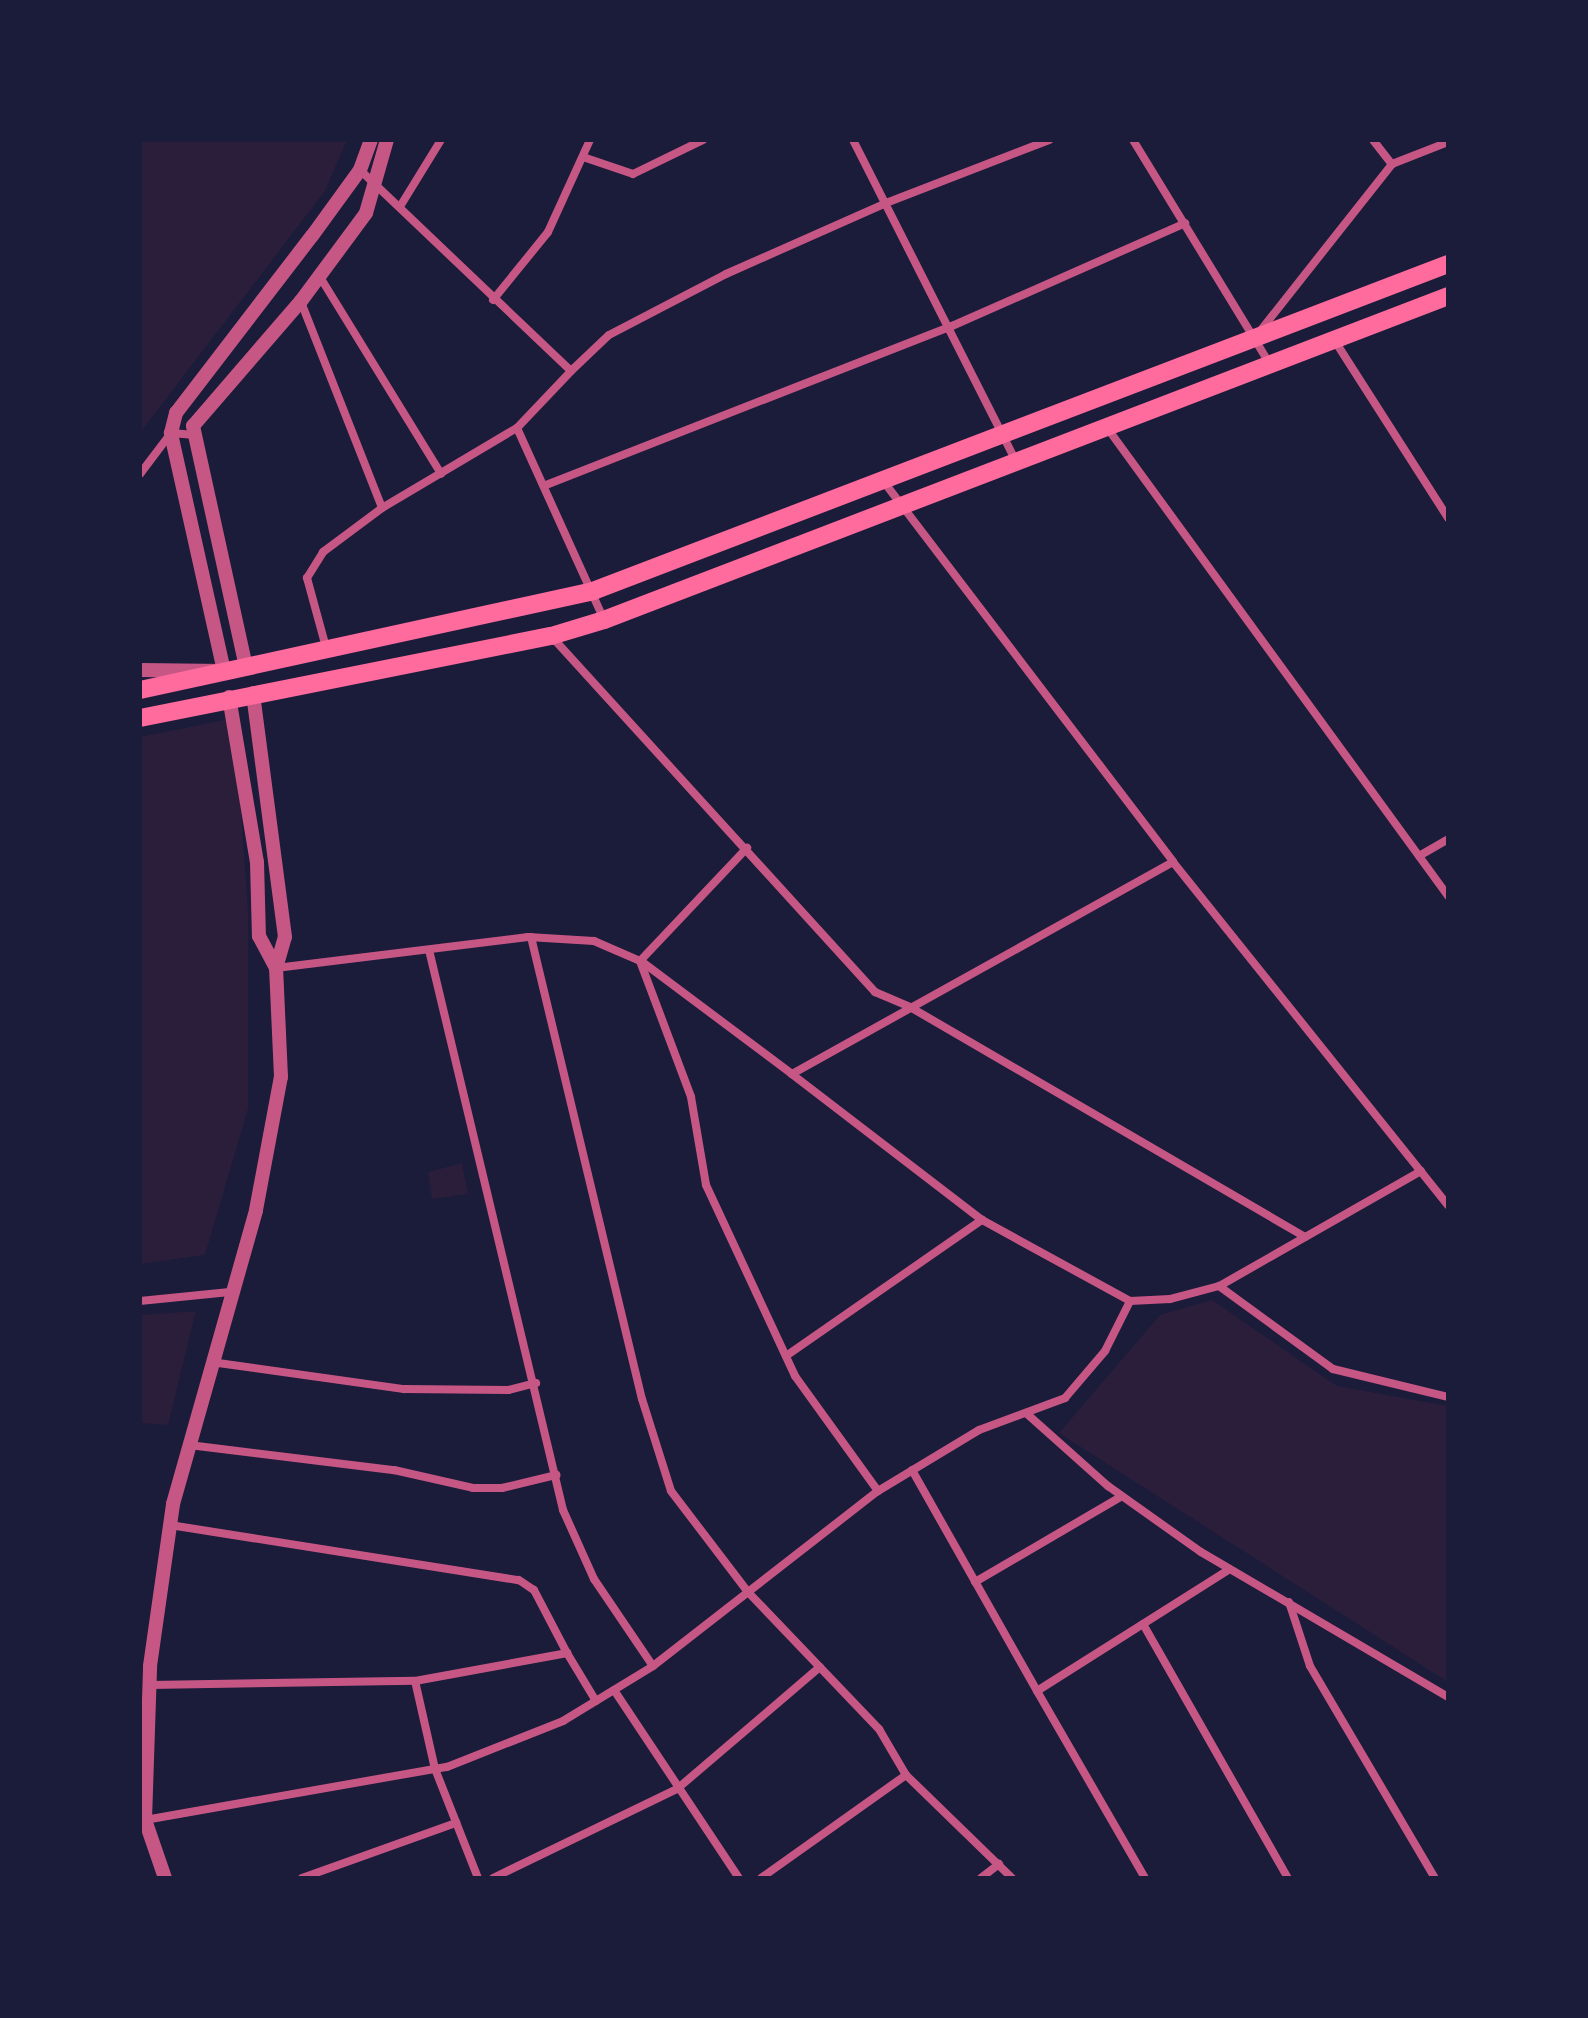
<!DOCTYPE html>
<html>
<head>
<meta charset="utf-8">
<style>
  body { margin:0 }
  #map { position:relative; width:1588px; height:2018px; overflow:hidden; background:#1b1b3a; font-family:Inter,sans-serif }
  div>[style] { position:absolute }
  .green>* { inset:0; background:#2a1e3b }
  .minor>* { height:8px; margin:-4px; padding:0 4px; transform-origin:4px; border-radius:4px; background:#c65784 }
  .tertiary>* { height:14px; margin:-7px; padding:0 7px; transform-origin:7px; border-radius:7px; background:#c65784 }
  .primary>* { height:18px; margin:-9px; padding:0 9px; transform-origin:9px; border-radius:9px; background:#ff6b9d }
  span { translate:-50% -50%; white-space:nowrap; text-align:center; line-height:1.15; -webkit-text-stroke:8px #1b1b3a; paint-order:stroke }
  .frame { position:absolute; inset:0; border:142px solid #1b1b3a; pointer-events:none }
</style>
</head>
<body>
<div id="map">
  <div class="green">
    <div style="clip-path:polygon(140px 140px,347px 140px,325px 191px,140px 433px)"></div>
    <div style="clip-path:polygon(234px 718px,248px 910px,248px 1109px,205px 1255px,140px 1264px,140px 737px)"></div>
    <div style="clip-path:polygon(462px 1163px,468px 1194px,432px 1199px,428px 1172px)"></div>
    <div style="clip-path:polygon(1212px 1300px,1337px 1386px,1448px 1406px,1448px 1682px,1059px 1433px,1160px 1315px)"></div>
    <div style="clip-path:polygon(196px 1311px,168px 1425px,140px 1423px,140px 1315px)"></div>
  </div>
  <div class="minor">
    <div style="left:853px;top:140px;width:362px;rotate:63.1deg"></div>
    <div style="left:1133px;top:140px;width:261px;rotate:58.6deg"></div>
    <div style="left:1373px;top:140px;width:31px;rotate:52deg"></div>
    <div style="left:1392px;top:164px;width:60px;rotate:-21.4deg"></div>
    <div style="left:583px;top:157px;width:53px;rotate:18.8deg"></div>
    <div style="left:633px;top:174px;width:78px;rotate:-25.9deg"></div>
    <div style="left:360px;top:170px;width:291px;rotate:43.6deg"></div>
    <div style="left:571px;top:371px;width:52px;rotate:-43.5deg"></div>
    <div style="left:609px;top:335px;width:132px;rotate:-27.5deg"></div>
    <div style="left:726px;top:274px;width:175px;rotate:-23.9deg"></div>
    <div style="left:886px;top:203px;width:175px;rotate:-21.1deg"></div>
    <div style="left:401px;top:205px;width:76px;rotate:-58.4deg"></div>
    <div style="left:320px;top:277px;width:231px;rotate:58.4deg"></div>
    <div style="left:493px;top:300px;width:87px;rotate:-51deg"></div>
    <div style="left:548px;top:232px;width:101px;rotate:-65.5deg"></div>
    <div style="left:301px;top:302px;width:221px;rotate:68.5deg"></div>
    <div style="left:1261px;top:330px;width:211px;rotate:-51.7deg"></div>
    <div style="left:1333px;top:338px;width:214px;rotate:57.4deg"></div>
    <div style="left:517px;top:428px;width:211px;rotate:65.6deg"></div>
    <div style="left:1108px;top:429px;width:578px;rotate:53.94deg"></div>
    <div style="left:140px;top:474px;width:51px;rotate:-52.9deg"></div>
    <div style="left:171px;top:433px;width:21px;rotate:5deg"></div>
    <div style="left:884px;top:482px;width:477px;rotate:52.7deg"></div>
    <div style="left:546px;top:485px;width:436px;rotate:-21.4deg"></div>
    <div style="left:952px;top:326px;width:255px;rotate:-23.8deg"></div>
    <div style="left:552px;top:637px;width:480px;rotate:47.7deg"></div>
    <div style="left:875px;top:992px;width:38px;rotate:23deg"></div>
    <div style="left:910px;top:1007px;width:457px;rotate:30.2deg"></div>
    <div style="left:327px;top:651px;width:76px;rotate:-105.3deg"></div>
    <div style="left:307px;top:578px;width:31px;rotate:-58deg"></div>
    <div style="left:323px;top:552px;width:74px;rotate:-36.7deg"></div>
    <div style="left:382px;top:508px;width:157px;rotate:-30.7deg"></div>
    <div style="left:517px;top:428px;width:79px;rotate:-46.5deg"></div>
    <div style="left:1419px;top:856px;width:34px;rotate:-30deg"></div>
    <div style="left:531px;top:937px;width:475px;rotate:76.5deg"></div>
    <div style="left:642px;top:1399px;width:96px;rotate:72.5deg"></div>
    <div style="left:671px;top:1491px;width:127px;rotate:52.7deg"></div>
    <div style="left:748px;top:1592px;width:190px;rotate:46.3deg"></div>
    <div style="left:879px;top:1729px;width:53px;rotate:59.6deg"></div>
    <div style="left:906px;top:1775px;width:148px;rotate:44.2deg"></div>
    <div style="left:429px;top:950px;width:576px;rotate:76.54deg"></div>
    <div style="left:563px;top:1510px;width:76px;rotate:65.8deg"></div>
    <div style="left:594px;top:1579px;width:105px;rotate:55.9deg"></div>
    <div style="left:653px;top:1666px;width:285px;rotate:-37.9deg"></div>
    <div style="left:640px;top:961px;width:145px;rotate:69.4deg"></div>
    <div style="left:691px;top:1097px;width:89px;rotate:80.3deg"></div>
    <div style="left:706px;top:1185px;width:211px;rotate:65deg"></div>
    <div style="left:795px;top:1376px;width:142px;rotate:54.2deg"></div>
    <div style="left:878px;top:1491px;width:118px;rotate:-31.1deg"></div>
    <div style="left:979px;top:1430px;width:92px;rotate:-20.4deg"></div>
    <div style="left:1065px;top:1398px;width:62px;rotate:-49.6deg"></div>
    <div style="left:1105px;top:1351px;width:56px;rotate:-63.4deg"></div>
    <div style="left:641px;top:961px;width:189px;rotate:36.8deg"></div>
    <div style="left:276px;top:968px;width:254px;rotate:-7deg"></div>
    <div style="left:528px;top:937px;width:66px;rotate:3.5deg"></div>
    <div style="left:594px;top:941px;width:50px;rotate:23.5deg"></div>
    <div style="left:640px;top:961px;width:156px;rotate:-46.6deg"></div>
    <div style="left:1421px;top:1171px;width:232px;rotate:150.3deg"></div>
    <div style="left:1219px;top:1286px;width:141px;rotate:36.1deg"></div>
    <div style="left:1333px;top:1369px;width:118px;rotate:13.7deg"></div>
    <div style="left:1219px;top:1286px;width:51px;rotate:165.1deg"></div>
    <div style="left:1170px;top:1299px;width:40px;rotate:177.1deg"></div>
    <div style="left:1130px;top:1301px;width:169px;rotate:-151.3deg"></div>
    <div style="left:982px;top:1220px;width:240px;rotate:-142.5deg"></div>
    <div style="left:792px;top:1074px;width:436px;rotate:-29.1deg"></div>
    <div style="left:1173px;top:862px;width:440px;rotate:51.3deg"></div>
    <div style="left:140px;top:1301px;width:90px;rotate:-5.7deg"></div>
    <div style="left:786px;top:1356px;width:239px;rotate:-34.8deg"></div>
    <div style="left:211px;top:1362px;width:195px;rotate:8deg"></div>
    <div style="left:404px;top:1389px;width:104px;rotate:0.6deg"></div>
    <div style="left:508px;top:1390px;width:29px;rotate:-14deg"></div>
    <div style="left:1026px;top:1413px;width:110px;rotate:41.7deg"></div>
    <div style="left:1108px;top:1486px;width:114px;rotate:35.4deg"></div>
    <div style="left:1201px;top:1552px;width:286px;rotate:30.4deg"></div>
    <div style="left:189px;top:1445px;width:207px;rotate:7deg"></div>
    <div style="left:394px;top:1470px;width:81px;rotate:12.8deg"></div>
    <div style="left:473px;top:1488px;width:29px"></div>
    <div style="left:502px;top:1488px;width:56px;rotate:-13.5deg"></div>
    <div style="left:912px;top:1470px;width:254px;rotate:60.5deg"></div>
    <div style="left:170px;top:1525px;width:353px;rotate:9deg"></div>
    <div style="left:519px;top:1580px;width:18px;rotate:34deg"></div>
    <div style="left:534px;top:1590px;width:71px;rotate:62.4deg"></div>
    <div style="left:975px;top:1582px;width:170px;rotate:-30.3deg"></div>
    <div style="left:1289px;top:1602px;width:67px;rotate:71.8deg"></div>
    <div style="left:1310px;top:1666px;width:246px;rotate:59.5deg"></div>
    <div style="left:1143px;top:1624px;width:292px;rotate:60.3deg"></div>
    <div style="left:149px;top:1685px;width:266px;rotate:-0.9deg"></div>
    <div style="left:614px;top:1690px;width:226px;rotate:56.4deg"></div>
    <div style="left:145px;top:1820px;width:307px;rotate:-10deg"></div>
    <div style="left:447px;top:1767px;width:125px;rotate:-21.6deg"></div>
    <div style="left:563px;top:1721px;width:105px;rotate:-31.4deg"></div>
    <div style="left:302px;top:1878px;width:164px;rotate:-19.7deg"></div>
    <div style="left:478px;top:1878px;width:117px;rotate:-111.5deg"></div>
    <div style="left:435px;top:1769px;width:90px;rotate:-102.8deg"></div>
    <div style="left:415px;top:1681px;width:155px;rotate:-10.4deg"></div>
    <div style="left:567px;top:1653px;width:56px;rotate:58.9deg"></div>
    <div style="left:493px;top:1878px;width:204px;rotate:-25.8deg"></div>
    <div style="left:677px;top:1789px;width:188px;rotate:-40.5deg"></div>
    <div style="left:761px;top:1878px;width:178px;rotate:-35.4deg"></div>
    <div style="left:981px;top:1878px;width:23px;rotate:-38deg"></div>
    <div style="left:1145px;top:1878px;width:216px;rotate:-120deg"></div>
    <div style="left:1037px;top:1691px;width:228px;rotate:-32.3deg"></div>
  </div>
  <div class="tertiary">
    <div style="left:246px;top:667px;width:247px;rotate:-102.4deg"></div>
    <div style="left:193px;top:426px;width:165px;rotate:-49.2deg"></div>
    <div style="left:301px;top:301px;width:109px;rotate:-53.5deg"></div>
    <div style="left:366px;top:213px;width:76px;rotate:-74deg"></div>
    <div style="left:140px;top:670px;width:84px;rotate:0.7deg"></div>
    <div style="left:224px;top:671px;width:244px;rotate:-102.6deg"></div>
    <div style="left:171px;top:433px;width:21px;rotate:-76deg"></div>
    <div style="left:176px;top:413px;width:223px;rotate:-52.5deg"></div>
    <div style="left:312px;top:236px;width:82px;rotate:-54deg"></div>
    <div style="left:360px;top:170px;width:32px;rotate:-70deg"></div>
    <div style="left:229px;top:697px;width:167px;rotate:80.4deg"></div>
    <div style="left:257px;top:862px;width:74px;rotate:88.5deg"></div>
    <div style="left:259px;top:936px;width:36px;rotate:62deg"></div>
    <div style="left:165px;top:1878px;width:61px;rotate:-109deg"></div>
    <div style="left:145px;top:1820px;width:154px;rotate:-88.1deg"></div>
    <div style="left:150px;top:1666px;width:164px;rotate:-81.9deg"></div>
    <div style="left:173px;top:1504px;width:305px;rotate:-74.2deg"></div>
    <div style="left:256px;top:1210px;width:135px;rotate:-79.4deg"></div>
    <div style="left:281px;top:1077px;width:109px;rotate:-92.6deg"></div>
    <div style="left:276px;top:968px;width:32px;rotate:-74deg"></div>
    <div style="left:285px;top:937px;width:246px;rotate:-97.5deg"></div>
  </div>
  <div class="primary">
    <div style="left:140px;top:690px;width:464px;rotate:-12.3deg"></div>
    <div style="left:593px;top:591px;width:915px;rotate:-20.93deg"></div>
    <div style="left:140px;top:718px;width:419px;rotate:-11.3deg"></div>
    <div style="left:551px;top:636px;width:55px;rotate:-16.8deg"></div>
    <div style="left:604px;top:620px;width:904px;rotate:-21deg"></div>
  </div>
  <div class="frame"></div>
</div>
</body>
</html>
